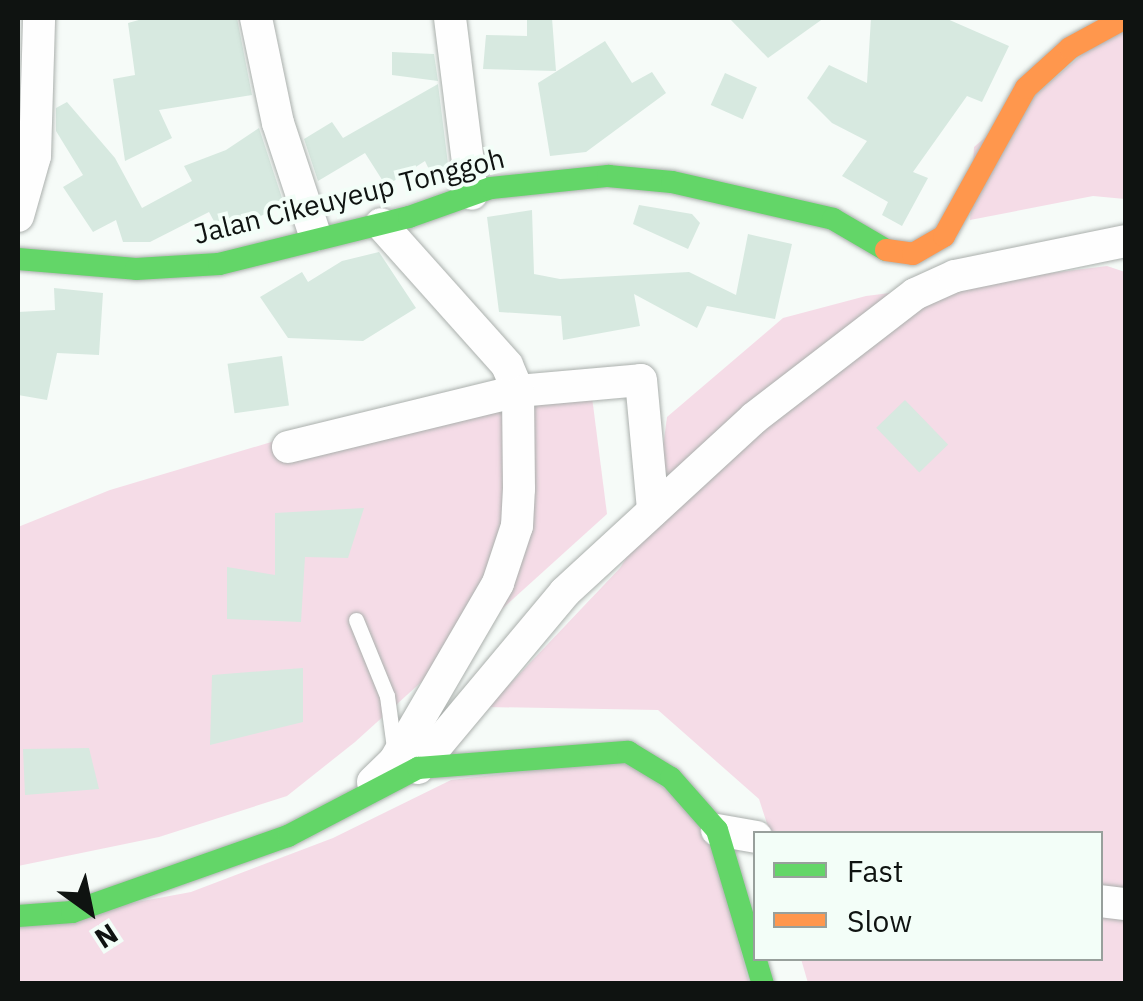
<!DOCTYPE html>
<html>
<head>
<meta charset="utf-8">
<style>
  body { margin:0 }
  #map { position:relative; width:1143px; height:1001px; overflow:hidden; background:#f6fbf8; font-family:"IBM Plex Sans",sans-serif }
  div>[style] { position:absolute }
  .green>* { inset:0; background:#f5dce7 }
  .building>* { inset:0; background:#d7e9e0; transform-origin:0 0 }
  .roads { filter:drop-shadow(0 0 2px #abb0ad) drop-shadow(0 0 2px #abb0ad) }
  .lane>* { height:15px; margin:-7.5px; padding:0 7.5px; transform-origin:7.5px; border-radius:7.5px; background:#fefefe }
  .street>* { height:32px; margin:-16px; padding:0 16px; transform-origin:16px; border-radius:16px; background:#fefefe }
  .fast>* { height:22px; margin:-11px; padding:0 11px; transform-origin:11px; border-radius:11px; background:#63d668 }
  .slow>* { height:22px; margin:-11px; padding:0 11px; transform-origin:11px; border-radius:11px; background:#ff974d }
  span { translate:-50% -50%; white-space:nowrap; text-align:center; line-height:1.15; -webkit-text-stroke:8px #f3fef8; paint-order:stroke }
  .street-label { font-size:28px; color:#0f1311 }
  .frame { position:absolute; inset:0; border:20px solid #0f1311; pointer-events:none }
  .legend { position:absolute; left:753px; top:831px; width:350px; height:130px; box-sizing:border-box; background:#f3fef8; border:2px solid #98a09c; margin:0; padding:12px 18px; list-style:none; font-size:30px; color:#0f1311 }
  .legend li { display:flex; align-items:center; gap:20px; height:50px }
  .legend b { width:50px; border:2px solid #98a09c }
  .north { position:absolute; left:40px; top:861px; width:100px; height:100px; -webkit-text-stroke:8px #f3fef8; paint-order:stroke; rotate:147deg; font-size:28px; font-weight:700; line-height:40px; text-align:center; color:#0f1311 }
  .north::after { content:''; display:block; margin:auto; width:35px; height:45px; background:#0f1311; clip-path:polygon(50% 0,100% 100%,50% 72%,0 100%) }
</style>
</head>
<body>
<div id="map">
  <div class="green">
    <div style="clip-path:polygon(1125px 18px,1125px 199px,1093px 196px,970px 220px,974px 147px)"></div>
    <div style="clip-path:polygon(1107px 266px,1125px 272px,1125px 983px,808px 983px,801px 959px,1100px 958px,1100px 834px,770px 833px,759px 799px,658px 710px,488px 707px,620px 568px,654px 514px,667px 417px,783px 318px,866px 296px)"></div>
    <div style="clip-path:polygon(592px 397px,607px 514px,355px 742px,287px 796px,159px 837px,18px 866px,18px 527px,110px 490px,278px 440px)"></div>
    <div style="clip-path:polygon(628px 759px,710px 825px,749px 984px,18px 984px,18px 924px,191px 892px,333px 838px,451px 780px)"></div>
  </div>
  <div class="building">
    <div style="clip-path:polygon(146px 18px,237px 18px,252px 95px,159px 110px,172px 138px,125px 161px,113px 79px,135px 75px,128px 23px)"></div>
    <div style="clip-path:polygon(527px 18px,552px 18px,556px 71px,483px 69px,486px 35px,527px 36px)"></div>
    <div style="clip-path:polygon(729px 18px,824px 18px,768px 58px)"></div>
    <div style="clip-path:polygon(871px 18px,945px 18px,1009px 46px,982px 102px,967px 96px,913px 172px,928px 178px,902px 226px,882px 215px,888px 202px,842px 176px,867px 141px,832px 123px,807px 98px,829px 65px,867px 83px)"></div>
    <div style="clip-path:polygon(605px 41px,632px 83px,652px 72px,666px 93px,586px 152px,550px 156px,538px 83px)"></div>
    <div style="clip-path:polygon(392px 52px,434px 54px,438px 81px,392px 75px)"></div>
    <div style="left:725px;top:73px;width:35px;height:35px;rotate:24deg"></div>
    <div style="clip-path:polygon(438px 84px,449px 172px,433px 178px,425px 161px,386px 186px,365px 153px,318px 181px,304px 139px,332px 122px,343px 138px)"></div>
    <div style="clip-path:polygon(67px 102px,115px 158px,142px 208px,192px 181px,184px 166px,226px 150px,259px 128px,284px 204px,222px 236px,209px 212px,150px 242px,123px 242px,116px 220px,93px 232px,63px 187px,83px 175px,56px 131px,56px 108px)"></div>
    <div style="clip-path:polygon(639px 205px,692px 214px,700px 223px,688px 249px,633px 224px)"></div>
    <div style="clip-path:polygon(532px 210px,534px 274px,560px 279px,689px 272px,736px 295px,748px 234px,792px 244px,775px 319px,707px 306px,697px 328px,634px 294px,640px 326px,563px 340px,561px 316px,499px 312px,487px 217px)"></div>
    <div style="clip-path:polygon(379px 252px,416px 308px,363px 341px,288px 338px,260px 297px,302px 272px,308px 282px,342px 261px)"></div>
    <div style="clip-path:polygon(54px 288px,103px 293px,99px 355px,57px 353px,47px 400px,18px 395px,18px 312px,55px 310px)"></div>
    <div style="left:282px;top:356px;width:50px;height:55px;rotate:82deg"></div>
    <div style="left:905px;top:400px;width:62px;height:40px;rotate:46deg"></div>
    <div style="clip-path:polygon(364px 508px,348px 558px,305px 557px,301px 622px,227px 619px,227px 567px,275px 575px,275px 513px)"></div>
    <div style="clip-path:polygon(303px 668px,303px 722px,210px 745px,212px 675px)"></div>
    <div style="clip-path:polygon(89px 748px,99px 789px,25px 795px,23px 749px)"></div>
  </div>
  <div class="roads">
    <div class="lane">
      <div style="left:356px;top:620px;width:82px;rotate:67.8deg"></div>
      <div style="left:387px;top:696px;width:52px;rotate:82.3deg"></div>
    </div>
    <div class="street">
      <div style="left:256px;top:18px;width:107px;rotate:78.2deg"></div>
      <div style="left:278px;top:123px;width:118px;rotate:71.7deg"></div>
      <div style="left:450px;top:18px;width:177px;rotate:82.9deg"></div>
      <div style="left:18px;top:216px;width:62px;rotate:-74.2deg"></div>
      <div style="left:35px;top:156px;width:138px;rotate:-88.3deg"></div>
      <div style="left:288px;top:447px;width:237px;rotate:-13.7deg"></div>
      <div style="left:518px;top:391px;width:123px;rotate:-5.1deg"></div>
      <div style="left:641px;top:380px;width:131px;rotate:84.7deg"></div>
      <div style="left:418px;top:768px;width:229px;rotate:-50.1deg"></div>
      <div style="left:565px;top:592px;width:257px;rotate:-42.6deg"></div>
      <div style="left:754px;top:418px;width:203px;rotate:-37.6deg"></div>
      <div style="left:915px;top:294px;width:44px;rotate:-24.2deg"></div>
      <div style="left:955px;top:276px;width:175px;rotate:-11.6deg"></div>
      <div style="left:373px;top:782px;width:29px;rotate:-44deg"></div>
      <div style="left:394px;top:762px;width:207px;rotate:-59.8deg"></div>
      <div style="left:498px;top:583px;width:60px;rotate:-71.6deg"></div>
      <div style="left:517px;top:526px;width:37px;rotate:-87deg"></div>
      <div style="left:519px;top:489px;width:98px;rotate:-90.6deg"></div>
      <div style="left:518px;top:391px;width:28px;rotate:-113deg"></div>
      <div style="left:507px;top:365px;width:189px;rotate:-131.8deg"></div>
      <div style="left:717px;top:830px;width:40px;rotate:10deg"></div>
      <div style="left:1100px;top:901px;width:26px;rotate:7deg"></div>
    </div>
    <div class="fast">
      <div style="left:18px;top:259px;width:118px;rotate:4.8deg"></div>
      <div style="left:136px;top:269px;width:83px;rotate:-3.4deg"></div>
      <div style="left:219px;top:264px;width:196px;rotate:-13.9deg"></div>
      <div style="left:409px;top:217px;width:87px;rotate:-19.5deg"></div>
      <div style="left:491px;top:188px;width:118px;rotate:-5.9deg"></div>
      <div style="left:608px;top:176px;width:64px;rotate:5.4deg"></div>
      <div style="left:672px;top:182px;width:165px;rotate:12.9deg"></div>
      <div style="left:833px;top:219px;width:61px;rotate:30.3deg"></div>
      <div style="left:18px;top:916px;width:54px;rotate:-4.2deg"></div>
      <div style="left:72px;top:912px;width:229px;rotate:-19.4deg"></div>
      <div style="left:288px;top:836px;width:147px;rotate:-27.6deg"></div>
      <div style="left:418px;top:768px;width:211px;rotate:-4.4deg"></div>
      <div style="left:628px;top:752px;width:50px;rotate:31.2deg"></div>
      <div style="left:671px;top:778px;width:69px;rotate:48.5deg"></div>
      <div style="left:717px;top:830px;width:161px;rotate:73.4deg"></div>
    </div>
    <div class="slow">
      <div style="left:886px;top:250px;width:27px;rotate:8deg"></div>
      <div style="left:913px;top:254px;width:36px;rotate:-30deg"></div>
      <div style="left:944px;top:236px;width:169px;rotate:-61deg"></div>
      <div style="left:1026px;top:88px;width:59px;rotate:-42.3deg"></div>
      <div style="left:1070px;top:48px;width:63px;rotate:-28.6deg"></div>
    </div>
  </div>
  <div class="street-label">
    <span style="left:349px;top:196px;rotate:-14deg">Jalan Cikeuyeup Tonggoh</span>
  </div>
  <div class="frame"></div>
  <ul class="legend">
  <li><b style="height:12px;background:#63d668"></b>Fast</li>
  <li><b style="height:12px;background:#ff974d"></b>Slow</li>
  </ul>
  <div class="north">N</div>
</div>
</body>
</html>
